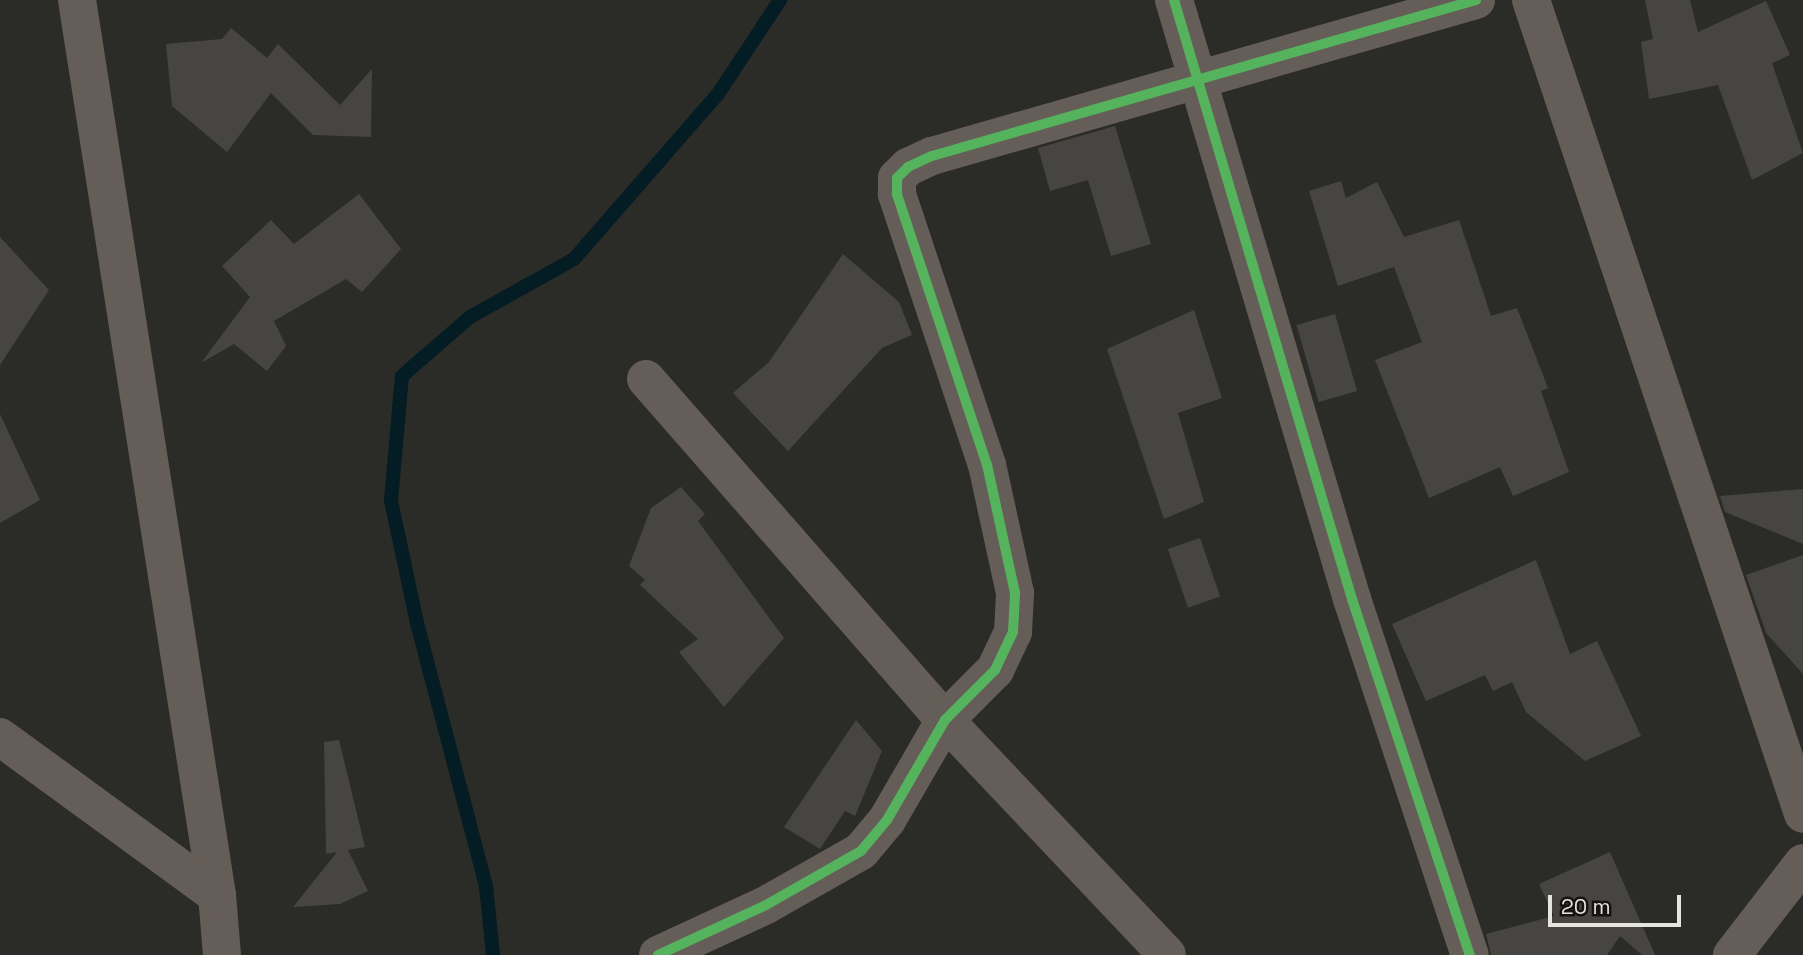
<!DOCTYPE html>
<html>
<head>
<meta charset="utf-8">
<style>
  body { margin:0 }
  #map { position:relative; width:1803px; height:955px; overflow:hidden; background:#2b2b27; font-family:"Space Grotesk",sans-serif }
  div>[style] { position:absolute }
  .stream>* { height:14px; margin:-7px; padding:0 7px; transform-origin:7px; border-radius:7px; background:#041c23 }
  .building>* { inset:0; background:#464542; transform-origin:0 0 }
  .minor>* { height:38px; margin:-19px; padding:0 19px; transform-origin:19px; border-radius:19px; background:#655d57 }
  .cycleway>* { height:10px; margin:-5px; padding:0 5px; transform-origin:5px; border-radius:5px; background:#56b35d }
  span { translate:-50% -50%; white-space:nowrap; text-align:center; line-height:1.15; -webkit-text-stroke:7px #151411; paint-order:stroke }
  .scale { position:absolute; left:1548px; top:895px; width:133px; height:32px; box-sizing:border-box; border:4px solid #e5e4df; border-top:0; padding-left:9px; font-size:21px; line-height:24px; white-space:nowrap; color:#e5e4df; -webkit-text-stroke:5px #151411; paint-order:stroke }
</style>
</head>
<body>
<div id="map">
  <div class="stream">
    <div style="left:493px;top:955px;width:69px;rotate:-95.8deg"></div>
    <div style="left:486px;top:886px;width:272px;rotate:-104.7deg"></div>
    <div style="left:417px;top:623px;width:125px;rotate:-102deg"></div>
    <div style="left:391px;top:501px;width:125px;rotate:-85deg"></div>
    <div style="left:402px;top:376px;width:90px;rotate:-40.9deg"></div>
    <div style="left:470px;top:317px;width:119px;rotate:-29.1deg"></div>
    <div style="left:574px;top:259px;width:219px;rotate:-48.9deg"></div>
    <div style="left:718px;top:94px;width:113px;rotate:-56.6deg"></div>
  </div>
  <div class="building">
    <div style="clip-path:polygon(1645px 0,1690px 0,1698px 32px,1766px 1px,1790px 55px,1772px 63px,1803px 153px,1752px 180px,1718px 85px,1649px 99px,1641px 42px,1653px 39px)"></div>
    <div style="clip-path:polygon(231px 28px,267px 58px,278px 44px,340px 105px,372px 69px,371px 137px,313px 135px,271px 93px,227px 152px,172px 106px,166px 44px,222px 39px)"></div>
    <div style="clip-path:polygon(1115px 126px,1151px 244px,1111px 256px,1088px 180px,1050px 191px,1038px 148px)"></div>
    <div style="clip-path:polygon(1341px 181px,1346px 198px,1377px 182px,1404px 237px,1459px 220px,1491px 316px,1517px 308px,1548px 388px,1541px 391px,1569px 472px,1513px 496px,1500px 467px,1429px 498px,1375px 360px,1422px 342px,1394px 267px,1338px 286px,1309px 191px)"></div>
    <div style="clip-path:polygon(359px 194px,401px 249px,362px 292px,346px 279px,274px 321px,286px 346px,267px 371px,234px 344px,201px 363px,250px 297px,222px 266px,271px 220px,294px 244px)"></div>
    <div style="clip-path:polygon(0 237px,49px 290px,0 365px)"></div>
    <div style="clip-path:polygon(843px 254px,899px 302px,912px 335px,882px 348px,788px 451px,733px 393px,769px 362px)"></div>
    <div style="clip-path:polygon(1194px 310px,1222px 398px,1178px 413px,1204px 502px,1164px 519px,1107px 349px)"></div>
    <div style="left:1335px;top:314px;width:80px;height:40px;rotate:74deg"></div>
    <div style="clip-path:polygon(0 414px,40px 500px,0 523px)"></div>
    <div style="clip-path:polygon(681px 487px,705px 514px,698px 521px,784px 638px,724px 707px,679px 652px,698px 639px,640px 585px,645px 580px,629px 566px,651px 508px)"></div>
    <div style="clip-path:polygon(1803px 489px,1803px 544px,1725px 512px,1720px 496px)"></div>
    <div style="left:1200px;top:538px;width:62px;height:34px;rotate:71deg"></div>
    <div style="clip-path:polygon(1803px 555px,1803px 674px,1766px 633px,1746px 575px)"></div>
    <div style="clip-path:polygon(1536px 560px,1570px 654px,1597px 641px,1641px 736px,1585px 761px,1526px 712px,1512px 682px,1493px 691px,1485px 675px,1426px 701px,1392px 624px)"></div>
    <div style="clip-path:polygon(856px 720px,882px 751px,855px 816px,845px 811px,820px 849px,784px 827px)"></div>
    <div style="clip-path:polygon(339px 740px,365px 847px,348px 850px,368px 891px,340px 904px,293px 907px,337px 852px,326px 854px,324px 742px)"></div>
    <div style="clip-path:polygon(1610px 852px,1655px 955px,1642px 955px,1620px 936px,1607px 955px,1491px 955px,1486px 934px,1554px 916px,1539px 884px)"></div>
  </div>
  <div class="minor">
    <div style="left:77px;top:0;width:906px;rotate:81.11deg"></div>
    <div style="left:217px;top:895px;width:60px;rotate:85.2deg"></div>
    <div style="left:1174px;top:0;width:625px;rotate:73.45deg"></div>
    <div style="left:1352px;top:599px;width:375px;rotate:71.7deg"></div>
    <div style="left:1531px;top:0;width:858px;rotate:71.52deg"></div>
    <div style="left:646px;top:379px;width:454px;rotate:48.8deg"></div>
    <div style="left:945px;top:720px;width:323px;rotate:46.6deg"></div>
    <div style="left:0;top:737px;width:268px;rotate:36.1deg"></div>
    <div style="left:658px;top:955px;width:119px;rotate:-24.8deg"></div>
    <div style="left:766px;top:905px;width:109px;rotate:-29.6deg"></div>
    <div style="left:861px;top:851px;width:40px;rotate:-50deg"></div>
    <div style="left:887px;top:820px;width:116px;rotate:-59.9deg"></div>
    <div style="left:945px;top:720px;width:71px;rotate:-45deg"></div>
    <div style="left:995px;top:670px;width:42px;rotate:-64.7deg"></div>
    <div style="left:1013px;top:632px;width:39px;rotate:-87deg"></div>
    <div style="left:1015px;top:593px;width:131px;rotate:-102.3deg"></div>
    <div style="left:987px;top:465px;width:286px;rotate:-108.4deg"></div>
    <div style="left:897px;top:194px;width:16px;rotate:-90deg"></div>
    <div style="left:897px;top:178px;width:16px;rotate:-45deg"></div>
    <div style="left:908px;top:167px;width:26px;rotate:-25deg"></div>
    <div style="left:932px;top:156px;width:566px;rotate:-16deg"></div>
    <div style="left:1732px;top:955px;width:116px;rotate:-52.3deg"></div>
  </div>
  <div class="cycleway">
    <div style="left:1174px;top:0;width:625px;rotate:73.45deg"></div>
    <div style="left:1352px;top:599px;width:375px;rotate:71.7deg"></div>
    <div style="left:658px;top:955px;width:119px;rotate:-24.8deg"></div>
    <div style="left:766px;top:905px;width:109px;rotate:-29.6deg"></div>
    <div style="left:861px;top:851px;width:40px;rotate:-50deg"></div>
    <div style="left:887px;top:820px;width:116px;rotate:-59.9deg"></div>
    <div style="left:945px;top:720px;width:71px;rotate:-45deg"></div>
    <div style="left:995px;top:670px;width:42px;rotate:-64.7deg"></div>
    <div style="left:1013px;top:632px;width:39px;rotate:-87deg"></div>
    <div style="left:1015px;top:593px;width:131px;rotate:-102.3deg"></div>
    <div style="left:987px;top:465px;width:286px;rotate:-108.4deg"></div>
    <div style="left:897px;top:194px;width:16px;rotate:-90deg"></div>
    <div style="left:897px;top:178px;width:16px;rotate:-45deg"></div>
    <div style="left:908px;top:167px;width:26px;rotate:-25deg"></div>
    <div style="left:932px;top:156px;width:566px;rotate:-16deg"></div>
  </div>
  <div class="scale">20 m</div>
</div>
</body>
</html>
